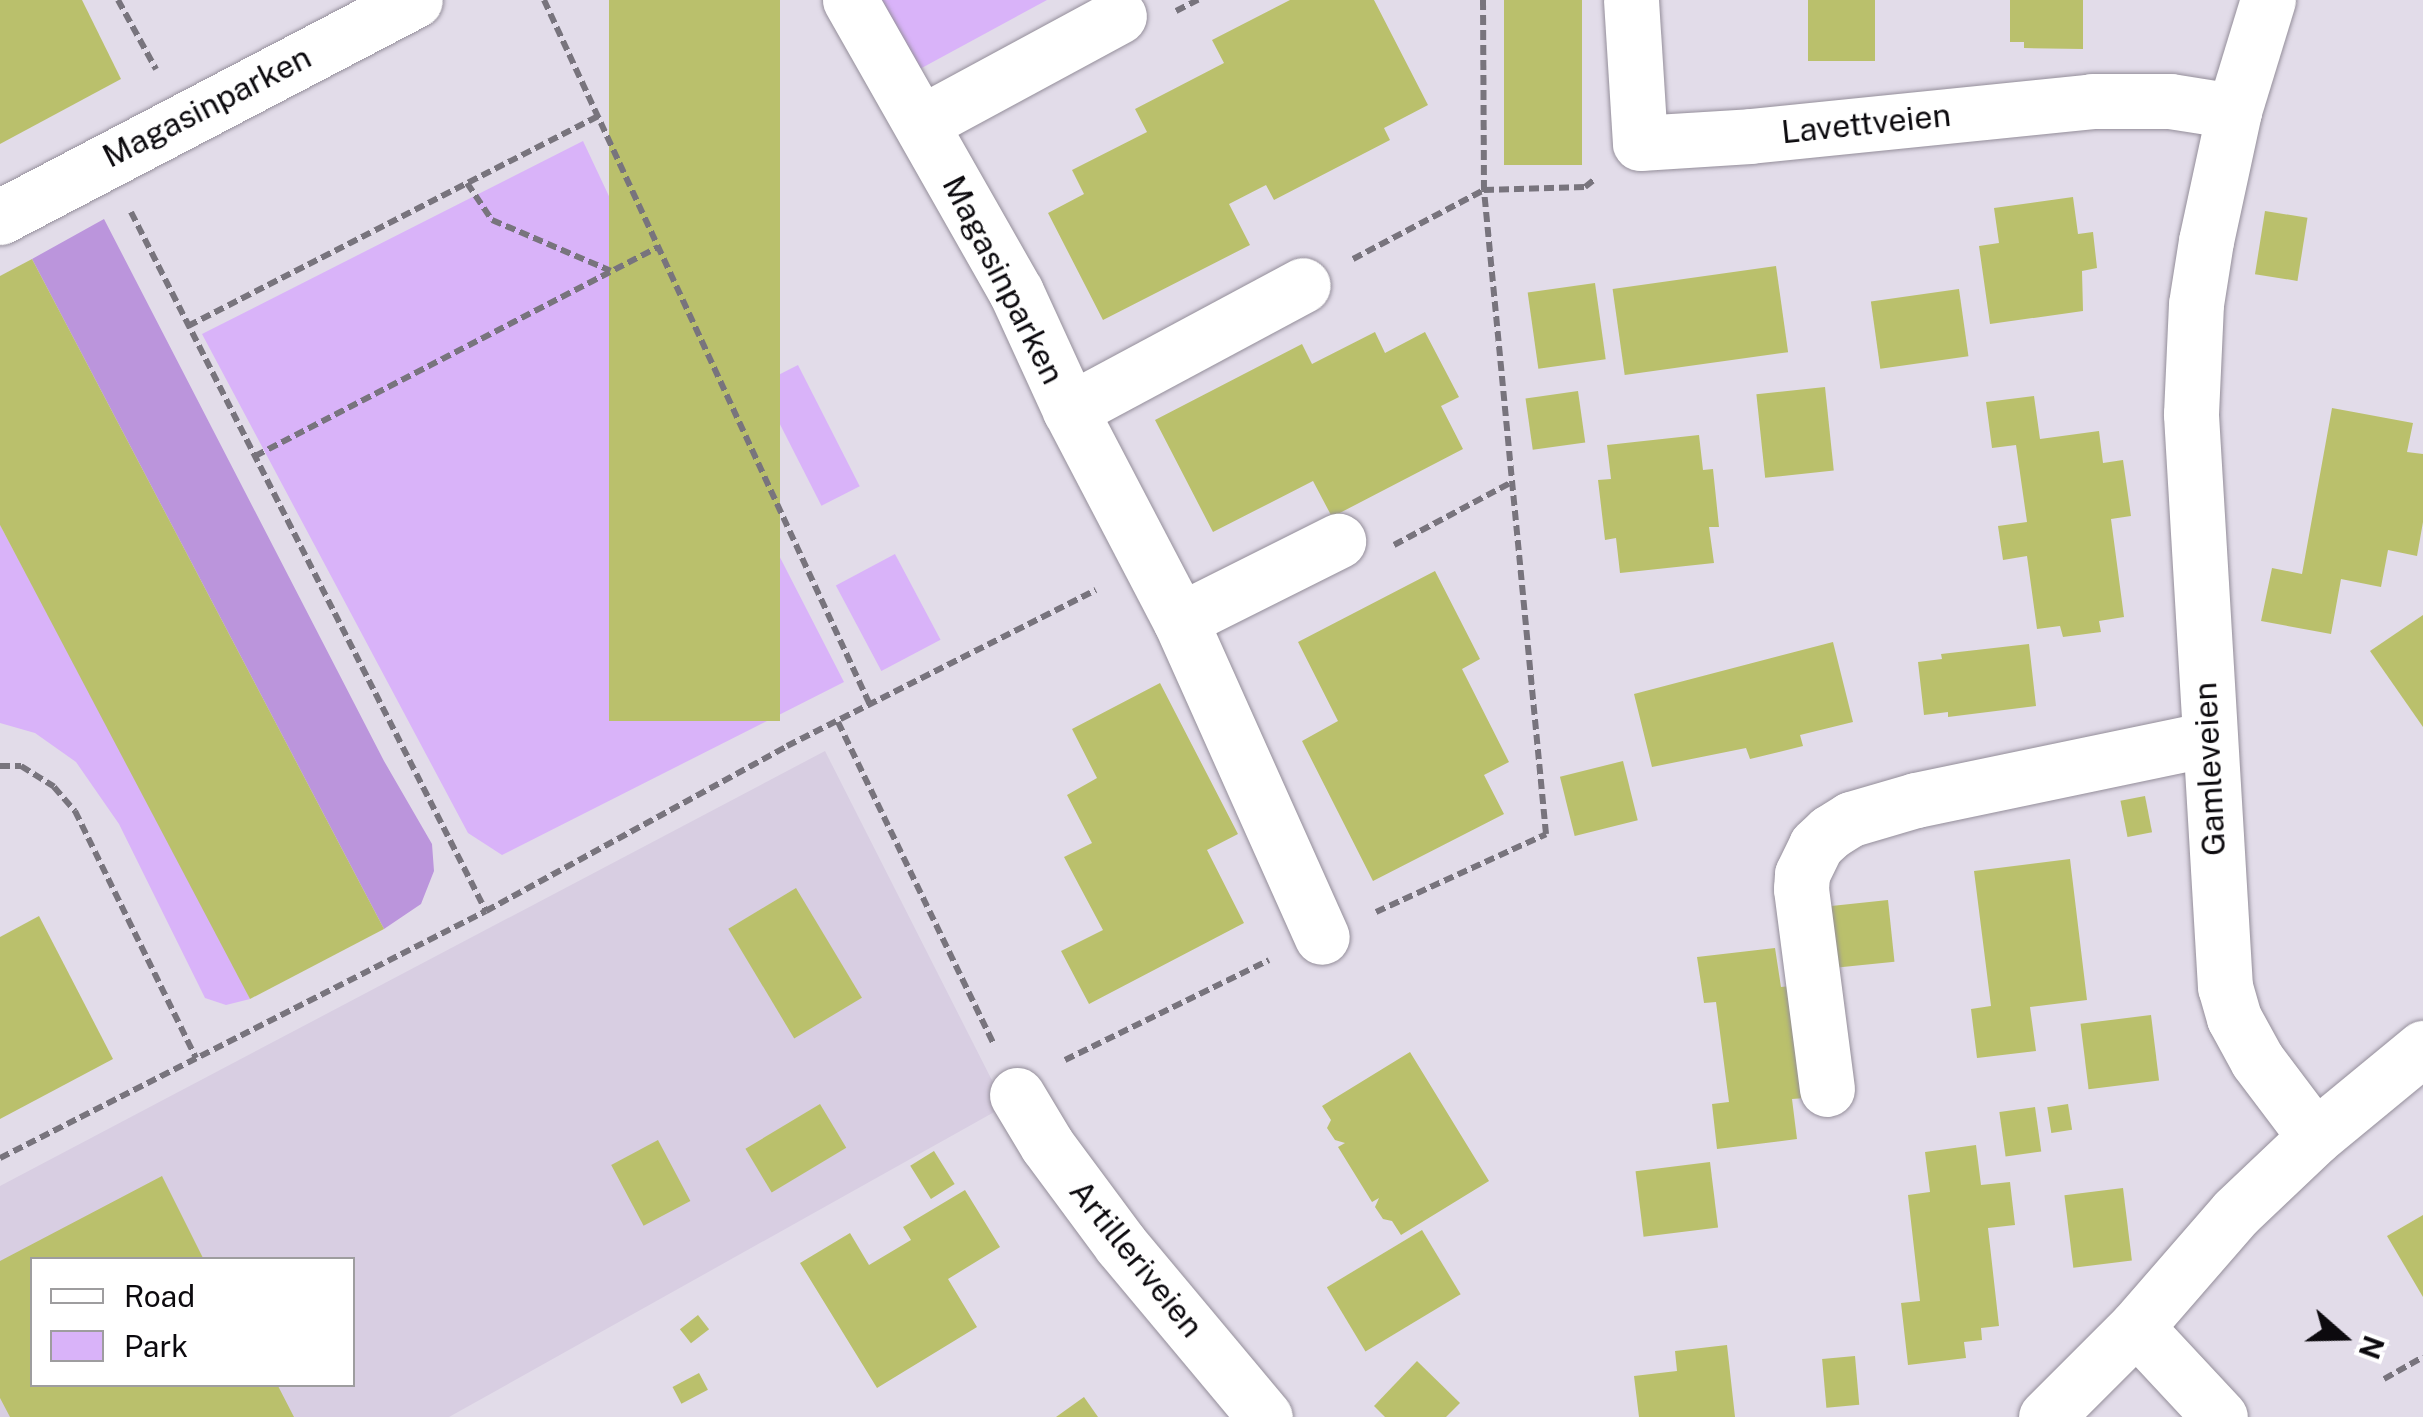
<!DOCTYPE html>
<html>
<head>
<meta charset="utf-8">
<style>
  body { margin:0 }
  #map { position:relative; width:2423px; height:1417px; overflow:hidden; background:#e2dce9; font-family:"Public Sans",sans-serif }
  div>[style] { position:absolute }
  .built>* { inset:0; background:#d8cee2 }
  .green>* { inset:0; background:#d9b3f9; transform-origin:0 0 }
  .forest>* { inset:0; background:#bb95dc }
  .building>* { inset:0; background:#bac06c; transform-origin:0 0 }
  .path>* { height:6px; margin-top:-3px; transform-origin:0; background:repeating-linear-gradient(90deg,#78747d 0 10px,transparent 0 15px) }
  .roads { filter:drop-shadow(0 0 2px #948e9a) drop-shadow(0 0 2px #948e9a) }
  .minor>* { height:55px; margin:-27.5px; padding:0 27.5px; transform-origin:27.5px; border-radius:27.5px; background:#fff }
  span { translate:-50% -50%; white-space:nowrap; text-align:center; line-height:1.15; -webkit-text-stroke:10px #fff; paint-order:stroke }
  .street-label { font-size:32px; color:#0c0a0e }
  .legend { position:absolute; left:30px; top:1257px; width:325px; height:130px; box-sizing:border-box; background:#fff; border:2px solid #9e9d9f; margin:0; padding:12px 18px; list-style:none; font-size:30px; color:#0c0a0e }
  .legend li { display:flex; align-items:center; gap:20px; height:50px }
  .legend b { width:50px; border:2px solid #9e9d9f }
  .north { position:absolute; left:2293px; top:1287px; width:100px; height:100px; -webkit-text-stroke:8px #fff; paint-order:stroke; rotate:110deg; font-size:28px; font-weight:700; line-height:40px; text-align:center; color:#0c0a0e }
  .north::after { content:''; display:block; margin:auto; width:35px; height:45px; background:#0c0a0e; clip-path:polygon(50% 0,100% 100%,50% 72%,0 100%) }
</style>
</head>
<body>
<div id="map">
  <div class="built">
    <div style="clip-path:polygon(evenodd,825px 751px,1005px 1106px,449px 1417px,0 1417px,0 1186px,825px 751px,32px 1260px,352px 1260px,352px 1384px,32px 1384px,32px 1260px)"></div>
  </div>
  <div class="green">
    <div style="clip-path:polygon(882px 0,1047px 0,918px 70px)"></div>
    <div style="left:659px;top:98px;width:139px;height:41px;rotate:63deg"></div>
    <div style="clip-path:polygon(583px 141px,769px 536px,844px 682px,502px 855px,468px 833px,202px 334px)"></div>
    <div style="left:798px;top:365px;width:136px;height:43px;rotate:63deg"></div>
    <div style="clip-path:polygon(0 525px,220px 935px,250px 999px,226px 1005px,205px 998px,119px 824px,76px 762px,35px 733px,0 723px)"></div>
    <div style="left:895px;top:554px;width:97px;height:67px;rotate:62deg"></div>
  </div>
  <div class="forest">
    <div style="clip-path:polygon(104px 219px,384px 761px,432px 844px,434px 871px,421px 904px,384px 929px,32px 259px)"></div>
  </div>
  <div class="building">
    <div style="clip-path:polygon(0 0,82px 0,121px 79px,0 144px)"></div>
    <div style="left:609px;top:0;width:171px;height:721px"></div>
    <div style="clip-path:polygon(1290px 0,1374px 0,1428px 105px,1384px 128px,1390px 140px,1274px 200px,1266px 185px,1229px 204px,1250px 245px,1103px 320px,1048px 213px,1084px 194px,1072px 170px,1147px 132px,1135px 109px,1224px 63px,1212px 40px)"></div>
    <div style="left:1504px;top:0;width:78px;height:165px"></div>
    <div style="left:1808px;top:0;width:67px;height:61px"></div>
    <div style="clip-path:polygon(2010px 0,2083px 0,2083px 49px,2024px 48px,2024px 42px,2010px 42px)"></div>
    <div style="clip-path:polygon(2073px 197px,2078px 234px,2093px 232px,2097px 268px,2082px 271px,2083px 311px,1990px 324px,1979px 246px,1999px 243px,1994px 208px)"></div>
    <div style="left:2265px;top:211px;width:43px;height:64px;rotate:9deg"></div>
    <div style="clip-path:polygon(32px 259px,384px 929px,250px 999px,0 525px,0 276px)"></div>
    <div style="left:1776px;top:266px;width:87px;height:165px;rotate:82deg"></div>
    <div style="left:1595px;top:283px;width:77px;height:68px;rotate:82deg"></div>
    <div style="left:1959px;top:289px;width:68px;height:89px;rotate:82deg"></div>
    <div style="clip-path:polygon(1375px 332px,1385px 353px,1425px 332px,1459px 397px,1441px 406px,1463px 449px,1332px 517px,1313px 481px,1213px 532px,1155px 420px,1302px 344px,1312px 364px)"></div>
    <div style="left:1825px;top:387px;width:84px;height:69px;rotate:84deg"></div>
    <div style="left:1578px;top:391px;width:52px;height:53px;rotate:82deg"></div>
    <div style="clip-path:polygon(2034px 396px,2040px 439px,2099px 431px,2103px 463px,2123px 460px,2131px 516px,2111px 519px,2124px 617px,2099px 621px,2101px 632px,2063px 637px,2060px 626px,2037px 629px,2027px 556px,2003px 560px,1998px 526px,2027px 522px,2016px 445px,1992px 448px,1986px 402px)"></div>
    <div style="clip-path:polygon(2332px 408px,2413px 423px,2407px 452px,2423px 454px,2423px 522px,2417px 556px,2388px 550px,2381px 587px,2341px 579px,2331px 634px,2261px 621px,2272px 568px,2302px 574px)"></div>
    <div style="clip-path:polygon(1699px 435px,1703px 470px,1713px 469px,1719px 527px,1709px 527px,1714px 563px,1620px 573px,1616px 538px,1605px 540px,1598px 480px,1611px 479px,1607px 445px)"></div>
    <div style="clip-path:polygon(1435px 571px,1480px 659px,1462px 669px,1509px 762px,1484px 775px,1504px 814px,1373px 881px,1302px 741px,1338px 721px,1298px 642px)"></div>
    <div style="clip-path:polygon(2423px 615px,2423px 727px,2370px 651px)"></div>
    <div style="clip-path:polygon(1833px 642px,1853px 722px,1800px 735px,1803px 746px,1750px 759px,1746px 748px,1652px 767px,1634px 694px)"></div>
    <div style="clip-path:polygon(2029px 644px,2036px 706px,1948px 717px,1948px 712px,1924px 715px,1918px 662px,1942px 659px,1941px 654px)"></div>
    <div style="clip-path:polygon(1160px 683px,1238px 834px,1207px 850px,1244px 923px,1089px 1004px,1061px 951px,1103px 930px,1064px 857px,1092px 843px,1067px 795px,1097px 778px,1072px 729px)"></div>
    <div style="left:1623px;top:761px;width:61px;height:65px;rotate:76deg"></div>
    <div style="left:2145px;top:796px;width:37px;height:25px;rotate:79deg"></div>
    <div style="clip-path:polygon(2070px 859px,2087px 1000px,2030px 1007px,2036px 1051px,1977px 1058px,1971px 1009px,1991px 1006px,1974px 871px)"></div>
    <div style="left:796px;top:888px;width:128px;height:79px;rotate:59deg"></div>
    <div style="left:1888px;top:900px;width:62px;height:57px;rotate:84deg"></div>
    <div style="clip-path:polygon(39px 916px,113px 1059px,0 1119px,0 937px)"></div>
    <div style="clip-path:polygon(1775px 948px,1781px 987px,1790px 986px,1805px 1098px,1792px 1099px,1797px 1139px,1717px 1149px,1712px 1104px,1729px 1102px,1716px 1002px,1704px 1003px,1697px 957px)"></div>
    <div style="left:2151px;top:1015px;width:66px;height:71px;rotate:83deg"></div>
    <div style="clip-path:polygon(1410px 1052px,1489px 1181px,1401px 1235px,1392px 1221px,1383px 1219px,1375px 1207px,1379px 1198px,1372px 1202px,1338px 1147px,1345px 1143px,1335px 1140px,1327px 1128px,1331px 1120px,1322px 1106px)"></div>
    <div style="left:820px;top:1104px;width:51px;height:87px;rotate:59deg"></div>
    <div style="left:2068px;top:1104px;width:26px;height:21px;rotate:81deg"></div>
    <div style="left:2035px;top:1107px;width:45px;height:36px;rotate:82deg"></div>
    <div style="left:658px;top:1140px;width:69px;height:53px;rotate:62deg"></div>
    <div style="clip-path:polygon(1976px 1145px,1981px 1185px,2010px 1182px,2015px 1225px,1988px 1228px,1999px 1326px,1981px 1328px,1982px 1340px,1964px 1342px,1966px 1358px,1908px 1365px,1901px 1303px,1920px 1301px,1908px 1195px,1930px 1192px,1925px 1152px)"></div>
    <div style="left:934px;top:1151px;width:39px;height:28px;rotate:58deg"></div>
    <div style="left:1710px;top:1162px;width:66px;height:75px;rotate:83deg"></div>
    <div style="clip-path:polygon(162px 1176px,204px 1260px,32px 1260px,32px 1384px,277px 1384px,294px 1417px,10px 1417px,0 1398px,0 1261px)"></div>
    <div style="left:2123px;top:1188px;width:73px;height:59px;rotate:83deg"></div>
    <div style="clip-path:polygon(965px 1190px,1000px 1247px,948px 1279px,977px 1327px,877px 1388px,800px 1263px,850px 1233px,869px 1265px,911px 1240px,903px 1227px)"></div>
    <div style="clip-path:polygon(2423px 1215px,2423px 1297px,2387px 1236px)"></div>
    <div style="left:1422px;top:1230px;width:75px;height:111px;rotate:59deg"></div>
    <div style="left:698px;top:1315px;width:18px;height:23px;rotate:52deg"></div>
    <div style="clip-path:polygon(1727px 1345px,1735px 1417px,1639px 1417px,1634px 1376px,1677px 1371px,1675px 1351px)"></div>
    <div style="left:1855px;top:1356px;width:49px;height:33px;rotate:85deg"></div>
    <div style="clip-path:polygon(1417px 1361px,1460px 1403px,1446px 1417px,1385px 1417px,1374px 1406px)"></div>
    <div style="left:699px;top:1373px;width:19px;height:30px;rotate:62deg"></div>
    <div style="clip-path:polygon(1084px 1397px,1098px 1417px,1056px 1417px)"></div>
  </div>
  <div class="path">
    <div style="left:118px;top:0;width:79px;rotate:61.2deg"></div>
    <div style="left:544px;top:0;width:777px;rotate:65.18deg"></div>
    <div style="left:1176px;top:11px;width:25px;rotate:-27deg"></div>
    <div style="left:467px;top:183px;width:45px;rotate:56deg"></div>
    <div style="left:492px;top:220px;width:129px;rotate:23.2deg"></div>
    <div style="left:131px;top:212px;width:784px;rotate:63.08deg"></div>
    <div style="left:1353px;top:259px;width:148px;rotate:-27.8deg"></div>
    <div style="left:1484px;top:190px;width:101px;rotate:-1.7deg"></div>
    <div style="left:1585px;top:187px;width:13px;rotate:-39deg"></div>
    <div style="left:188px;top:326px;width:461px;rotate:-27.1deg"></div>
    <div style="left:255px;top:456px;width:454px;rotate:-27.4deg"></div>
    <div style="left:1394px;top:545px;width:134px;rotate:-28.1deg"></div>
    <div style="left:838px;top:722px;width:358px;rotate:64.2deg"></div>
    <div style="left:0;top:766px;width:21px"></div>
    <div style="left:21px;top:766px;width:39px;rotate:32deg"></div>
    <div style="left:54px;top:787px;width:32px;rotate:49deg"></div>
    <div style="left:75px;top:811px;width:275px;rotate:63.9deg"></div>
    <div style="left:1376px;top:912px;width:187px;rotate:-24.6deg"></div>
    <div style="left:1546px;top:834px;width:647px;rotate:-95.5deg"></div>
    <div style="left:1484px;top:190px;width:190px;rotate:-90.3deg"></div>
    <div style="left:1065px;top:1060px;width:227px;rotate:-26.1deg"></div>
    <div style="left:0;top:1158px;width:545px;rotate:-26.94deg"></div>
    <div style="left:486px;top:911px;width:343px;rotate:-28.7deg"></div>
    <div style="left:787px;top:746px;width:346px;rotate:-26.8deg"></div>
    <div style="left:2384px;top:1379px;width:45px;rotate:-29.4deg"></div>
  </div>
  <div class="roads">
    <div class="minor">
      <div style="left:850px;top:0;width:336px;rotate:60.4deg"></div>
      <div style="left:1016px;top:292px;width:130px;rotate:65.4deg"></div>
      <div style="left:1070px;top:410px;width:237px;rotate:62.4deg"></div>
      <div style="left:1180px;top:620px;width:347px;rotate:65.9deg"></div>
      <div style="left:1631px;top:0;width:143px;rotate:86.4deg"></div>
      <div style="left:1640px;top:143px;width:110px;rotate:-3.6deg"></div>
      <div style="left:1750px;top:136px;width:344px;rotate:-5.8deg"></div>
      <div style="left:2092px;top:101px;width:78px"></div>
      <div style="left:2170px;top:101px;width:65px;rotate:8.9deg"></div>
      <div style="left:921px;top:123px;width:225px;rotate:-28.4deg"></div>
      <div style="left:0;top:217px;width:468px;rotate:-27.6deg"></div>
      <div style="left:1070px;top:410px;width:264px;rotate:-28.2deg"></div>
      <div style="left:1180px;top:620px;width:177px;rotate:-26.6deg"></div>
      <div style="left:1827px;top:1089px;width:202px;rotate:-97.4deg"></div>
      <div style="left:1801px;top:889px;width:15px;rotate:-86deg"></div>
      <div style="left:1802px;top:874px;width:32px;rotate:-64deg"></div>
      <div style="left:1816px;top:845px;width:19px;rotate:-43deg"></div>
      <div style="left:1830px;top:832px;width:25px;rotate:-32deg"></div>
      <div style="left:1851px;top:819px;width:68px;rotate:-16.3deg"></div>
      <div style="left:1916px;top:800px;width:298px;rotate:-11.8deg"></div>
      <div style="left:1017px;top:1095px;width:58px;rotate:59deg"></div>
      <div style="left:1047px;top:1145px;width:124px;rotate:53.5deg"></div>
      <div style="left:1121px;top:1245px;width:224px;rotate:50.1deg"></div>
      <div style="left:2315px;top:1137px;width:140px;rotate:-39.5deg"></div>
      <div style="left:2136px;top:1327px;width:123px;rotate:47deg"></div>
      <div style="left:2046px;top:1417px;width:127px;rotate:-45deg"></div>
      <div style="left:2136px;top:1327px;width:152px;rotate:-49deg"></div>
      <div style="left:2236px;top:1212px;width:109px;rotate:-43.5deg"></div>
      <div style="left:2315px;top:1137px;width:96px;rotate:-127deg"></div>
      <div style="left:2257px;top:1060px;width:48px;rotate:-118.7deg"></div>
      <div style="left:2234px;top:1018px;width:32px;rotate:-106deg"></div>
      <div style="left:2225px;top:987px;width:574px;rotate:-93.4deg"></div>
      <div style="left:2191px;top:414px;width:110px;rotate:-87.4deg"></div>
      <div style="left:2196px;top:304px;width:64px;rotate:-81deg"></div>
      <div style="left:2206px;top:241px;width:133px;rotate:-77.8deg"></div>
      <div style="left:2234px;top:111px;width:116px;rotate:-73deg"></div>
    </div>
  </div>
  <div class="street-label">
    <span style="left:207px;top:107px;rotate:-27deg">Magasinparken</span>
    <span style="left:1866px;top:124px;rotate:-6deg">Lavettveien</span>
    <span style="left:1003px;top:280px;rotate:63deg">Magasinparken</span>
    <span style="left:2210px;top:769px;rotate:-93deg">Gamleveien</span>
    <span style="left:1136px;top:1259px;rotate:51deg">Artilleriveien</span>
  </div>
  <ul class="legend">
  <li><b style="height:12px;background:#fff"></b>Road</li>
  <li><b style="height:28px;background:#d9b3f9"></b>Park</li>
  </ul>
  <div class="north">N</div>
</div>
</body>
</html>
